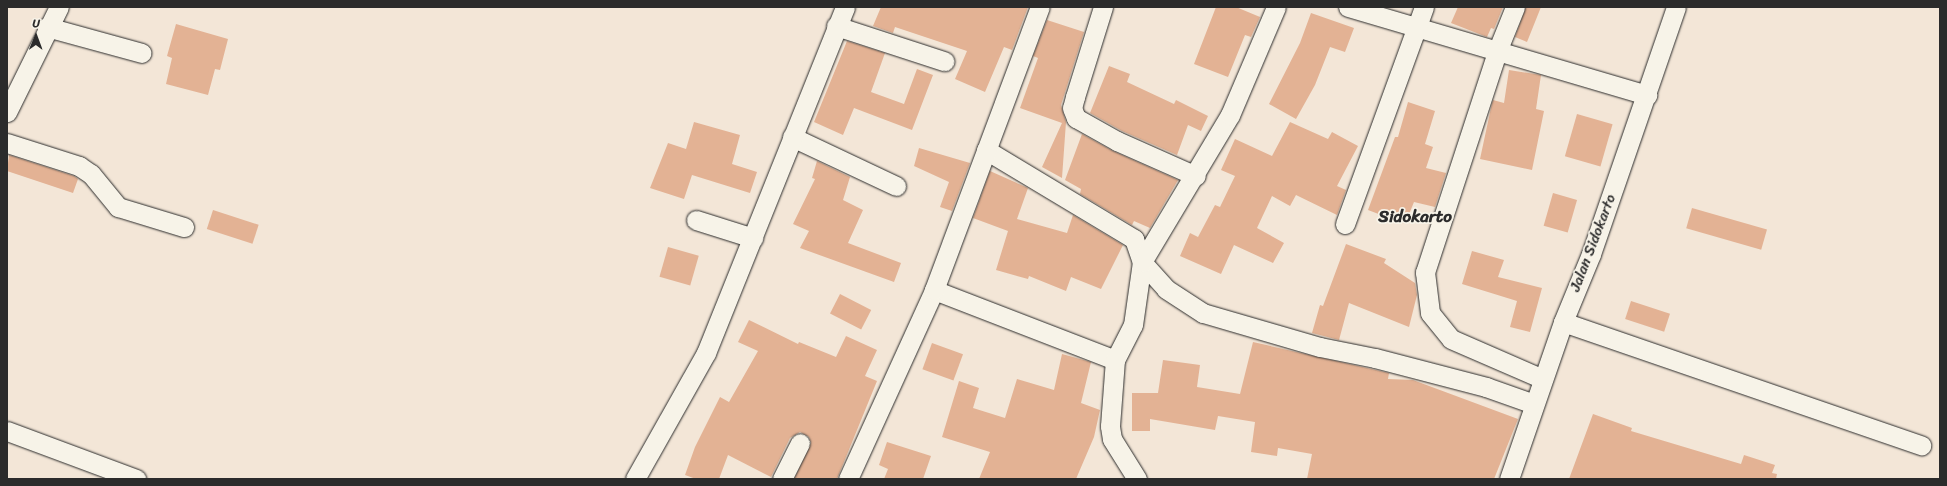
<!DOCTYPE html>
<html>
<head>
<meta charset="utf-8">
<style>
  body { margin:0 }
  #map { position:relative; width:1947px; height:486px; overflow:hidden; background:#f3e6d7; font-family:Sriracha,sans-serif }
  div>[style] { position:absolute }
  .building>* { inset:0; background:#e3b294; transform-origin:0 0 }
  .roads { filter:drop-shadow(0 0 1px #2b2b2b) drop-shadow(0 0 1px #2b2b2b) }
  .street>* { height:19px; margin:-9.5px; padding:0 9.5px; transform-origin:9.5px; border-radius:9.5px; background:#f7f3e8 }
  span { translate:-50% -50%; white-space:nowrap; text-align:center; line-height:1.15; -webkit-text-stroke:3.5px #f7f3e8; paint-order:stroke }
  .street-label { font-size:15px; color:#2b2b2b }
  .quarter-label { font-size:17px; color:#2b2b2b; font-weight:700 }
  .frame { position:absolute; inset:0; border:8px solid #2b2b2b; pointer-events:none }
  .north { position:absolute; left:16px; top:16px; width:40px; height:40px; -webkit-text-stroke:3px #f7f3e8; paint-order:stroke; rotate:1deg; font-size:11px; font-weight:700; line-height:16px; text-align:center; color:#2b2b2b }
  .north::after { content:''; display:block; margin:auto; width:14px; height:18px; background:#2b2b2b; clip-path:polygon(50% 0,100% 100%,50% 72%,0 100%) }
</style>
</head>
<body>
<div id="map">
  <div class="building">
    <div style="clip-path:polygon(881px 7px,1028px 7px,1012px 50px,1004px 47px,985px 92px,955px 79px,967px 51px,895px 27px,893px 33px,873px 26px)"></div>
    <div style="clip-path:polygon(1216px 7px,1236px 7px,1260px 17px,1251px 37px,1245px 35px,1228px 77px,1194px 64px)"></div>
    <div style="clip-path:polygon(1458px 7px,1503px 7px,1494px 29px,1491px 28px,1487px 37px,1451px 23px)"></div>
    <div style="clip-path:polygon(1526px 7px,1541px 7px,1527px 42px,1515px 37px)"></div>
    <div style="clip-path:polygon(1311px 13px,1354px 28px,1345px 52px,1330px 47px,1315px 85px,1296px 119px,1269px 104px,1300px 43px)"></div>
    <div style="clip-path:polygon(1047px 20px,1084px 32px,1061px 105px,1066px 122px,1062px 178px,1042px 167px,1062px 123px,1020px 108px,1038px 58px,1033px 56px)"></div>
    <div style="clip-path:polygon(176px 24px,228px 39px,220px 70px,215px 69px,208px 95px,166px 84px,172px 58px,167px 56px)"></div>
    <div style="clip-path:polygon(847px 41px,885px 53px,871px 92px,904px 104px,917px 69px,933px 75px,912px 130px,854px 108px,843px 135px,814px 122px)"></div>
    <div style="clip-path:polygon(1109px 66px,1130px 74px,1127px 82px,1174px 104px,1176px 100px,1208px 116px,1201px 131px,1188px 125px,1177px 155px,1122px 131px,1090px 113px)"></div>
    <div style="clip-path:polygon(1509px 70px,1541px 75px,1536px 109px,1544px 111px,1532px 170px,1480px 159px,1492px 103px,1493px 100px,1504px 103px)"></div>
    <div style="clip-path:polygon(1408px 102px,1435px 111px,1425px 144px,1433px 147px,1426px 168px,1446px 173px,1435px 207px,1414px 202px,1405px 224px,1368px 210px,1395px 137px,1398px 137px)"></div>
    <div style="left:1577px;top:114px;width:37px;height:44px;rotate:16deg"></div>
    <div style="clip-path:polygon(694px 122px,740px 135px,732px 164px,757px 172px,750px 193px,692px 175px,684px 199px,650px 188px,668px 143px,686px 149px)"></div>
    <div style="clip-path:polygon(1290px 122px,1328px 139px,1332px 132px,1358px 146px,1337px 186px,1346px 190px,1337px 215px,1296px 195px,1290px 206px,1272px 196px,1257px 228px,1284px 243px,1273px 263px,1234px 245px,1221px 274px,1180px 256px,1190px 233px,1198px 237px,1215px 205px,1220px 207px,1235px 176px,1221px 170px,1235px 139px,1272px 156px)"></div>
    <div style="clip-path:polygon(1082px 134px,1113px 151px,1178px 180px,1150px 228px,1134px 221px,1132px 225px,1080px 194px,1081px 189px,1065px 180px)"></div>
    <div style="clip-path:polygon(919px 148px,970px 163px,952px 211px,940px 207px,949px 182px,914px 166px)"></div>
    <div style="clip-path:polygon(9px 155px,74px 176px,78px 179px,73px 193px,7px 171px)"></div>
    <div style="clip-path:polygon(817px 161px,850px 177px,843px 200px,863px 210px,848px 243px,901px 263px,894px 282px,800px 248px,809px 231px,793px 224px,815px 179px,812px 178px)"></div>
    <div style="clip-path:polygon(990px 171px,1028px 188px,1017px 219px,1067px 233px,1073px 215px,1123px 245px,1101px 289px,1071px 277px,1066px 291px,1029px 276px,1028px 279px,996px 270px,1008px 231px,973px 218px)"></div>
    <div style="left:1553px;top:193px;width:25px;height:34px;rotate:16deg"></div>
    <div style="left:1692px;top:208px;width:78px;height:21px;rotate:16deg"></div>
    <div style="left:213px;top:210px;width:48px;height:20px;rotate:18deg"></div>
    <div style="clip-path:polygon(1346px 244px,1386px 259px,1384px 263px,1415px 283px,1417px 295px,1409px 327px,1349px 303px,1339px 340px,1312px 333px,1320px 305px,1323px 306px)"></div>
    <div style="left:668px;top:247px;width:32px;height:31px;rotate:16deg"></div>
    <div style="clip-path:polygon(1472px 251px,1504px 260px,1498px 277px,1542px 288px,1530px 332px,1510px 327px,1517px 301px,1462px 284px)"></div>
    <div style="left:840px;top:294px;width:35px;height:22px;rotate:27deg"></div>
    <div style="left:1631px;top:301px;width:41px;height:19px;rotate:18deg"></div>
    <div style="clip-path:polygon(749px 320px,798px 344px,799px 342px,836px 357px,846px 336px,877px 350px,865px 376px,877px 381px,837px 479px,794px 479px,811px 443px,809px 437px,800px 432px,790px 438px,771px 477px,728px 455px,719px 479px,696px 479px,685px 475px,695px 447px,720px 397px,729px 402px,758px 351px,738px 342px)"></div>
    <div style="clip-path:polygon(1253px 342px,1389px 373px,1388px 379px,1413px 380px,1518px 419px,1494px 479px,1307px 479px,1312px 454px,1278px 448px,1277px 456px,1251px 452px,1255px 422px,1218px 416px,1215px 430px,1150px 419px,1150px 431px,1132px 431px,1132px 393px,1158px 393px,1163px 360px,1200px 365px,1197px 387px,1240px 394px)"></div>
    <div style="left:932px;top:343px;width:33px;height:28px;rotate:20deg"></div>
    <div style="clip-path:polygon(1062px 354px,1091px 362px,1081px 403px,1100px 410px,1094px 437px,1076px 479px,979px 479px,990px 452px,942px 437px,959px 381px,979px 388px,973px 408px,1005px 418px,1017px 379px,1054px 390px)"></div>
    <div style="clip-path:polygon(1593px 414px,1632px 428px,1631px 431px,1741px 464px,1744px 455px,1775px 465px,1772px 473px,1777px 474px,1776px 479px,1569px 479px)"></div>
    <div style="clip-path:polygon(887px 442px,931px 456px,923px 479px,884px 479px,888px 469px,879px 465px)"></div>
  </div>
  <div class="roads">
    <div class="street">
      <div style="left:1103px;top:7px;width:94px;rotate:107.3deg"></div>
      <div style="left:1075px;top:97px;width:11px;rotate:105deg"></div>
      <div style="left:1072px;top:108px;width:11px;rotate:68deg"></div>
      <div style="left:1076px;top:118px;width:47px;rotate:29.3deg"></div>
      <div style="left:1117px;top:141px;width:86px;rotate:23.9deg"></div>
      <div style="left:1348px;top:7px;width:312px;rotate:16.4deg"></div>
      <div style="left:1515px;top:7px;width:45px;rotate:112deg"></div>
      <div style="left:1498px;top:49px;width:235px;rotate:108.1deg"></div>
      <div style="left:1425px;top:272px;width:41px;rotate:83deg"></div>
      <div style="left:1430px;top:313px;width:33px;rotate:51deg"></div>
      <div style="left:1451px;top:339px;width:100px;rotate:23.5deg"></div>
      <div style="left:836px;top:26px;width:114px;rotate:18deg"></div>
      <div style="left:47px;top:27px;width:98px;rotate:15.3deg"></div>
      <div style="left:7px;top:112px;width:117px;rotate:-63.7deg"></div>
      <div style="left:792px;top:137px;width:115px;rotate:25.2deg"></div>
      <div style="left:7px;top:143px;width:76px;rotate:17.7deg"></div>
      <div style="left:79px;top:166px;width:14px;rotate:34deg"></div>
      <div style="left:91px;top:174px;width:43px;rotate:50.7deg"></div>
      <div style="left:118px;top:207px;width:69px;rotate:16.9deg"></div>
      <div style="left:986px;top:150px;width:173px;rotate:31deg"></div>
      <div style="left:1134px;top:239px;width:24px;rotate:71deg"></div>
      <div style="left:1142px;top:262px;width:36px;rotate:48deg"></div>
      <div style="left:1166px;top:289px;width:44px;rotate:33deg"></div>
      <div style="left:1203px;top:313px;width:122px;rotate:16.2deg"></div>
      <div style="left:1320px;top:347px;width:56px;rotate:11.3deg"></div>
      <div style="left:1375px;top:358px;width:115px;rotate:14.6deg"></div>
      <div style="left:1486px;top:387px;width:51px;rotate:19.5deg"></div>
      <div style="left:696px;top:220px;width:60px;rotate:17.5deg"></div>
      <div style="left:1345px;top:224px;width:231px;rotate:-70deg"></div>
      <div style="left:934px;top:290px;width:194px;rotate:21.1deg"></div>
      <div style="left:1563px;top:322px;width:379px;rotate:19deg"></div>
      <div style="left:7px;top:431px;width:138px;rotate:20.4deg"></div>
      <div style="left:635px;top:479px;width:145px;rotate:-60.6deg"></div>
      <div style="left:706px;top:353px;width:373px;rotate:-68.1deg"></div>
      <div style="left:782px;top:479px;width:40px;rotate:-63.4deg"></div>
      <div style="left:848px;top:479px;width:208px;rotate:-65.5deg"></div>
      <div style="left:934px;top:290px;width:302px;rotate:-69.5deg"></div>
      <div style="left:1137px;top:479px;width:47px;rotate:-122deg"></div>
      <div style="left:1112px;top:439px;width:13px;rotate:-99deg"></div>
      <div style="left:1110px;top:426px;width:66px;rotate:-85.7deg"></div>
      <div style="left:1115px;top:360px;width:39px;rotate:-63deg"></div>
      <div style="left:1133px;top:325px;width:64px;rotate:-81.9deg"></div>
      <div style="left:1142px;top:262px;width:171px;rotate:-59.1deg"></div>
      <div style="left:1230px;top:115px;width:117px;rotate:-66.9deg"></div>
      <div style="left:1509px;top:479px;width:166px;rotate:-71deg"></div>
      <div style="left:1563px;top:322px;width:74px;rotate:-67.6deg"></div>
      <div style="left:1591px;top:254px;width:261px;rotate:-71deg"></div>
    </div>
  </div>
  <div class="street-label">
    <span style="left:1593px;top:243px;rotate:-69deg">Jalan Sidokarto</span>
  </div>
  <div class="quarter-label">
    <span style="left:1415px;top:217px">Sidokarto</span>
  </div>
  <div class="frame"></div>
  <div class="north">U</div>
</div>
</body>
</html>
